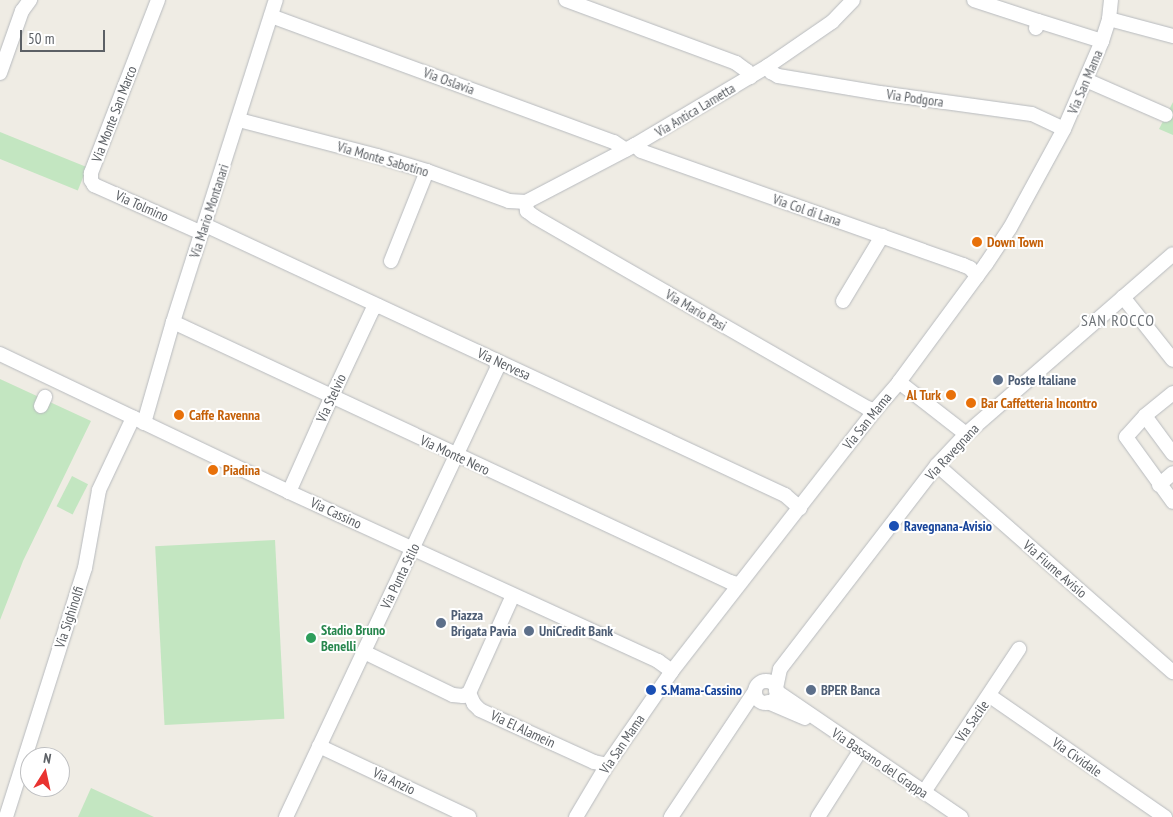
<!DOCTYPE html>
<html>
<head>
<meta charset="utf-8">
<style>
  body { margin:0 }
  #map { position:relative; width:1173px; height:817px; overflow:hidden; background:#efece4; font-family:"PT Sans Narrow",sans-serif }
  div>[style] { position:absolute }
  .green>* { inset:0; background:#c3e6c1; transform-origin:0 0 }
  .roads { filter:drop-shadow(0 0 1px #b7babe) drop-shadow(0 0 1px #b7babe) }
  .minor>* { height:14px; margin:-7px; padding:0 7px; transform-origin:7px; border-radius:7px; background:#fff }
  .minor>.ring { margin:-7px; padding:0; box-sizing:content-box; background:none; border:14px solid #fff; border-radius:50% }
  .dots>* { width:14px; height:14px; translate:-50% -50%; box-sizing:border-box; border:2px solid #fff; border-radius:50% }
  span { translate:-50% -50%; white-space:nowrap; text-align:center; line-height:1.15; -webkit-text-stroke:4px #fff; paint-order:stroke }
  .street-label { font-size:14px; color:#5c6065 }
  .food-label { font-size:14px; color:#c56008; font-weight:700 }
  .left { translate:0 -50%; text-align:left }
  .right { translate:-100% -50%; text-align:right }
  .service-label { font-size:14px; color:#4e5e75; font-weight:700 }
  .transit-label { font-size:14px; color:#164399; font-weight:700 }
  .leisure-label { font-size:14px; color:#27864d; font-weight:700 }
  .quarter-label { font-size:16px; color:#6d7277; letter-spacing:1px }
  .north { position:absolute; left:20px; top:747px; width:50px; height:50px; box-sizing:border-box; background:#fff; border:1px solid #bebfc1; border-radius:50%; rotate:10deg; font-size:14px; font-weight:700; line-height:20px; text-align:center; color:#5c6065 }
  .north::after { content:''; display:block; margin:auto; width:18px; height:22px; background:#e93330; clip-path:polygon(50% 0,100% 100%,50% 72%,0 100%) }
  .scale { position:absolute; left:20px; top:30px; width:85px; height:22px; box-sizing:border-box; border:2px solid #5c6065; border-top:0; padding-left:6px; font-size:15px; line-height:18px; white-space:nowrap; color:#5c6065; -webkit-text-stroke:4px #fff; paint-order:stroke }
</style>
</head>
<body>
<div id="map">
  <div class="green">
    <div style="clip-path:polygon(1173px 102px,1173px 135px,1159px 129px)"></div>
    <div style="left:0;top:132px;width:94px;height:25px;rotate:22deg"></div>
    <div style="clip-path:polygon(0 379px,91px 421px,23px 561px,0 620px)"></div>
    <div style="left:72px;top:476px;width:18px;height:34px;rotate:27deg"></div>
    <div style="left:275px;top:540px;width:179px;height:120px;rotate:87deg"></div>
    <div style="clip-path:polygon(91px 788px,154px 817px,78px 817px)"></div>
  </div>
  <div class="roads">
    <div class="minor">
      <div style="left:158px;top:0;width:186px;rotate:111.2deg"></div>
      <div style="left:91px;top:173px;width:7px;rotate:90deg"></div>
      <div style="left:91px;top:180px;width:6px;rotate:59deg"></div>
      <div style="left:94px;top:185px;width:118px;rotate:24deg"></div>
      <div style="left:566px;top:0;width:181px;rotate:20.3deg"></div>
      <div style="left:736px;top:63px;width:14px;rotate:36deg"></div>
      <div style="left:747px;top:71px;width:7px;rotate:63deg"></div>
      <div style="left:974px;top:0;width:67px;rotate:18.2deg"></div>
      <div style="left:271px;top:16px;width:365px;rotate:20.2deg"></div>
      <div style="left:614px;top:142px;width:14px;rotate:34deg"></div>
      <div style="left:1109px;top:19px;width:66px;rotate:14.9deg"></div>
      <div style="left:1036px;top:28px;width:7px;rotate:-74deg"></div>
      <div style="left:1038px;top:21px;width:67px;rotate:17.4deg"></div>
      <div style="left:768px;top:66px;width:7px;rotate:63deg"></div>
      <div style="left:771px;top:72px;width:8px;rotate:30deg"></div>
      <div style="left:778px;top:76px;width:103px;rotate:9.5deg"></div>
      <div style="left:880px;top:93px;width:153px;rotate:7.9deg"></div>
      <div style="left:1032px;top:114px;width:35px;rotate:25deg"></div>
      <div style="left:0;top:73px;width:66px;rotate:-70.5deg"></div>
      <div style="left:22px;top:11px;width:14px;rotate:-54deg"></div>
      <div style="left:1086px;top:80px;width:87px;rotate:23.6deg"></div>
      <div style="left:239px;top:120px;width:143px;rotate:14.6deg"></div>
      <div style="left:377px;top:156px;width:52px;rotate:16.7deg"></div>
      <div style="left:427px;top:171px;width:87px;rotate:20.1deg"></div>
      <div style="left:509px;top:201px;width:17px;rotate:3deg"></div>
      <div style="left:635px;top:145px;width:8px;rotate:45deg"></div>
      <div style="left:641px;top:151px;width:342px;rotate:19.5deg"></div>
      <div style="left:963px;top:265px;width:8px;rotate:23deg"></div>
      <div style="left:970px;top:268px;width:11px;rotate:49deg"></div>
      <div style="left:526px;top:202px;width:9px;rotate:84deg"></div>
      <div style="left:527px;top:211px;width:10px;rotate:37deg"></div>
      <div style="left:535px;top:217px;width:383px;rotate:29.9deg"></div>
      <div style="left:867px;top:408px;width:8px;rotate:14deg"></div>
      <div style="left:526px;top:202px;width:123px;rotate:-27.6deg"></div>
      <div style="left:635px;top:145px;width:155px;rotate:-30.7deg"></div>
      <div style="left:768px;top:66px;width:78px;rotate:-34.5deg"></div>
      <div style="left:832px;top:22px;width:30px;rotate:-46deg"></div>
      <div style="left:205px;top:225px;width:640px;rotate:24.96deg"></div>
      <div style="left:785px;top:495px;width:20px;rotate:41deg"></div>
      <div style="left:391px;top:261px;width:97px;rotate:-68.2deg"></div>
      <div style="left:1123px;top:297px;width:80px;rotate:51.6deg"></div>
      <div style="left:843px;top:301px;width:76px;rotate:-59deg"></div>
      <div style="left:173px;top:322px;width:615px;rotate:25.02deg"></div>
      <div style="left:730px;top:582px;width:8px;rotate:14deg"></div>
      <div style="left:0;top:354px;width:320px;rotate:25.5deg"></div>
      <div style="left:289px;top:492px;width:406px;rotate:24.6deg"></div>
      <div style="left:658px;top:661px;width:17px;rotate:36deg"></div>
      <div style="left:899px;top:382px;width:85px;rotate:37.8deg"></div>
      <div style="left:1173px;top:393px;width:36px;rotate:141deg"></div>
      <div style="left:1145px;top:416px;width:28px;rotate:132deg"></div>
      <div style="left:1126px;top:437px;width:80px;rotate:54.1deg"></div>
      <div style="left:41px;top:406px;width:10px;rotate:-66deg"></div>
      <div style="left:1145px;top:416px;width:47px;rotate:53.6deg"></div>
      <div style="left:144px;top:423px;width:105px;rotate:-74deg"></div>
      <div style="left:173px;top:322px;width:338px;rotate:-72.3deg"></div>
      <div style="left:937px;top:465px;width:314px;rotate:41.3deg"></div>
      <div style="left:1159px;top:485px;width:18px;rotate:-41deg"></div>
      <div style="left:289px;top:492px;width:105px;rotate:-65.9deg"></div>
      <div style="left:332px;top:396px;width:96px;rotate:-64.8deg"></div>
      <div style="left:373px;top:309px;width:6px;rotate:-31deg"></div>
      <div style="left:364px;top:652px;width:99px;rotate:25.8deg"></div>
      <div style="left:453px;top:695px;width:10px;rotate:6deg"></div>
      <div style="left:463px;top:696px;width:7px;rotate:-27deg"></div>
      <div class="ring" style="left:755px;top:681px;width:8px;height:8px"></div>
      <div style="left:776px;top:688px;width:19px;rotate:-78deg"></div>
      <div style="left:780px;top:669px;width:257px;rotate:-52.4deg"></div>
      <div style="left:937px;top:465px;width:42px;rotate:-46.9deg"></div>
      <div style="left:966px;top:434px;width:274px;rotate:-41deg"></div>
      <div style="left:776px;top:691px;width:224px;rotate:34.3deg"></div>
      <div style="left:469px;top:693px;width:12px;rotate:66deg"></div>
      <div style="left:474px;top:704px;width:8px;rotate:45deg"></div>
      <div style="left:480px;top:710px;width:125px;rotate:24.5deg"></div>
      <div style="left:594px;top:762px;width:13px;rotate:13deg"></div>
      <div style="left:469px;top:693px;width:107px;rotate:-65.8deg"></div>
      <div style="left:990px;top:696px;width:213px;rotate:34.7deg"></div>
      <div style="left:768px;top:702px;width:40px;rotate:23.4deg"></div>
      <div style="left:319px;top:746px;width:166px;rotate:25.3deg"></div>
      <div style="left:924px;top:792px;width:172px;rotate:-56.4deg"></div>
      <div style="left:6px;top:817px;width:261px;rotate:-72.4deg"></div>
      <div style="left:85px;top:568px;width:79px;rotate:-79.8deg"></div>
      <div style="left:99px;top:490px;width:80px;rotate:-64.7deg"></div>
      <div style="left:286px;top:817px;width:496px;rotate:-64.8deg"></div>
      <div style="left:497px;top:368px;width:7px;rotate:-98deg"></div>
      <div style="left:576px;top:817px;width:61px;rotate:-59.2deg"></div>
      <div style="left:607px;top:765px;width:114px;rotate:-55.3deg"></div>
      <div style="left:672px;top:671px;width:331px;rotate:-52.1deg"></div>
      <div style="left:875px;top:410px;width:37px;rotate:-49deg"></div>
      <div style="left:899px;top:382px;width:147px;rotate:-53.6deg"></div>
      <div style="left:986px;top:264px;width:43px;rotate:-56.3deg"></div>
      <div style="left:1010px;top:228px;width:113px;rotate:-61.4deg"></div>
      <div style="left:1064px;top:129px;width:96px;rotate:-66.6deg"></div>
      <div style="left:1102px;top:41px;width:23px;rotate:-72deg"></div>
      <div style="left:1109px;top:19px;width:19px;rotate:-84deg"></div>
      <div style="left:671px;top:817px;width:151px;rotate:-56.3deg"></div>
      <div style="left:818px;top:817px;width:78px;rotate:-57.5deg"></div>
    </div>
  </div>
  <div class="dots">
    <div style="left:977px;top:242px;background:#e8710a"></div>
    <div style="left:998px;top:380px;background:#5c6f8a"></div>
    <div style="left:951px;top:395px;background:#e8710a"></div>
    <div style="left:971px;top:403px;background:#e8710a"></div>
    <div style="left:179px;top:415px;background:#e8710a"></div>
    <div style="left:213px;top:470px;background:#e8710a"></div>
    <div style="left:894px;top:526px;background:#1a4fb4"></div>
    <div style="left:441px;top:623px;background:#5c6f8a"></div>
    <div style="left:529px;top:631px;background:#5c6f8a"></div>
    <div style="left:311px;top:638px;background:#2e9e5b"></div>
    <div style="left:651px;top:690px;background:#1a4fb4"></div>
    <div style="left:811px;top:690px;background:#5c6f8a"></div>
  </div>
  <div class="street-label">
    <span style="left:449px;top:81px;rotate:20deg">Via Oslavia</span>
    <span style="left:1085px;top:82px;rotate:-67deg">Via San Mama</span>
    <span style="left:915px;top:98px;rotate:8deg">Via Podgora</span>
    <span style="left:695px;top:110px;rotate:-31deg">Via Antica Lametta</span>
    <span style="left:114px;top:114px;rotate:-69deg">Via Monte San Marco</span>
    <span style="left:383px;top:159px;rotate:16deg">Via Monte Sabotino</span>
    <span style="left:142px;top:206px;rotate:24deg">Via Tolmino</span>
    <span style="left:807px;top:210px;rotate:19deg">Via Col di Lana</span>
    <span style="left:209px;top:211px;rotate:-72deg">Via Mario Montanari</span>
    <span style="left:696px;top:310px;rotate:30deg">Via Mario Pasi</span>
    <span style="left:504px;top:364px;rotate:25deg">Via Nervesa</span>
    <span style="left:331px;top:398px;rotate:-65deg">Via Stelvio</span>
    <span style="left:867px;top:421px;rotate:-51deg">Via San Mama</span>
    <span style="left:952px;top:452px;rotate:-47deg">Via Ravegnana</span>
    <span style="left:455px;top:455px;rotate:25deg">Via Monte Nero</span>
    <span style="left:336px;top:513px;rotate:25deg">Via Cassino</span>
    <span style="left:1055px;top:569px;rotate:41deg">Via Fiume Avisio</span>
    <span style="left:400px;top:576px;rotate:-64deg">Via Punta Stilo</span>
    <span style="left:69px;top:617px;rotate:-72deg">Via Sighinolfi</span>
    <span style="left:972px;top:721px;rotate:-55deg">Via Sacile</span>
    <span style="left:523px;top:729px;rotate:25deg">Via El Alamein</span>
    <span style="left:622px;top:744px;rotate:-56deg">Via San Mama</span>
    <span style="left:1077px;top:757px;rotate:35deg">Via Cividale</span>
    <span style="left:880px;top:763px;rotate:34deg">Via Bassano del Grappa</span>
    <span style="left:394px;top:781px;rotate:25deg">Via Anzio</span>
  </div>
  <div class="food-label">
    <span class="left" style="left:987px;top:242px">Down Town</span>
    <span class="right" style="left:941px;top:395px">Al Turk</span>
    <span class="left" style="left:981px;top:403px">Bar Caffetteria Incontro</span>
    <span class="left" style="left:189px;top:415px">Caffe Ravenna</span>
    <span class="left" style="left:223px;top:470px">Piadina</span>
  </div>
  <div class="service-label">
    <span class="left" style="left:1008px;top:380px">Poste Italiane</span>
    <span class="left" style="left:451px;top:623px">Piazza<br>Brigata Pavia</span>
    <span class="left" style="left:539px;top:631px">UniCredit Bank</span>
    <span class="left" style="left:821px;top:690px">BPER Banca</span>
  </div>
  <div class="transit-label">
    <span class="left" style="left:904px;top:526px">Ravegnana-Avisio</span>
    <span class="left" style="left:661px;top:690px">S.Mama-Cassino</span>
  </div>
  <div class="leisure-label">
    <span class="left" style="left:321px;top:638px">Stadio Bruno<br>Benelli</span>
  </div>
  <div class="quarter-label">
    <span style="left:1118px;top:320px">SAN ROCCO</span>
  </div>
  <div class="north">N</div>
  <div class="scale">50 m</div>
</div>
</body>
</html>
